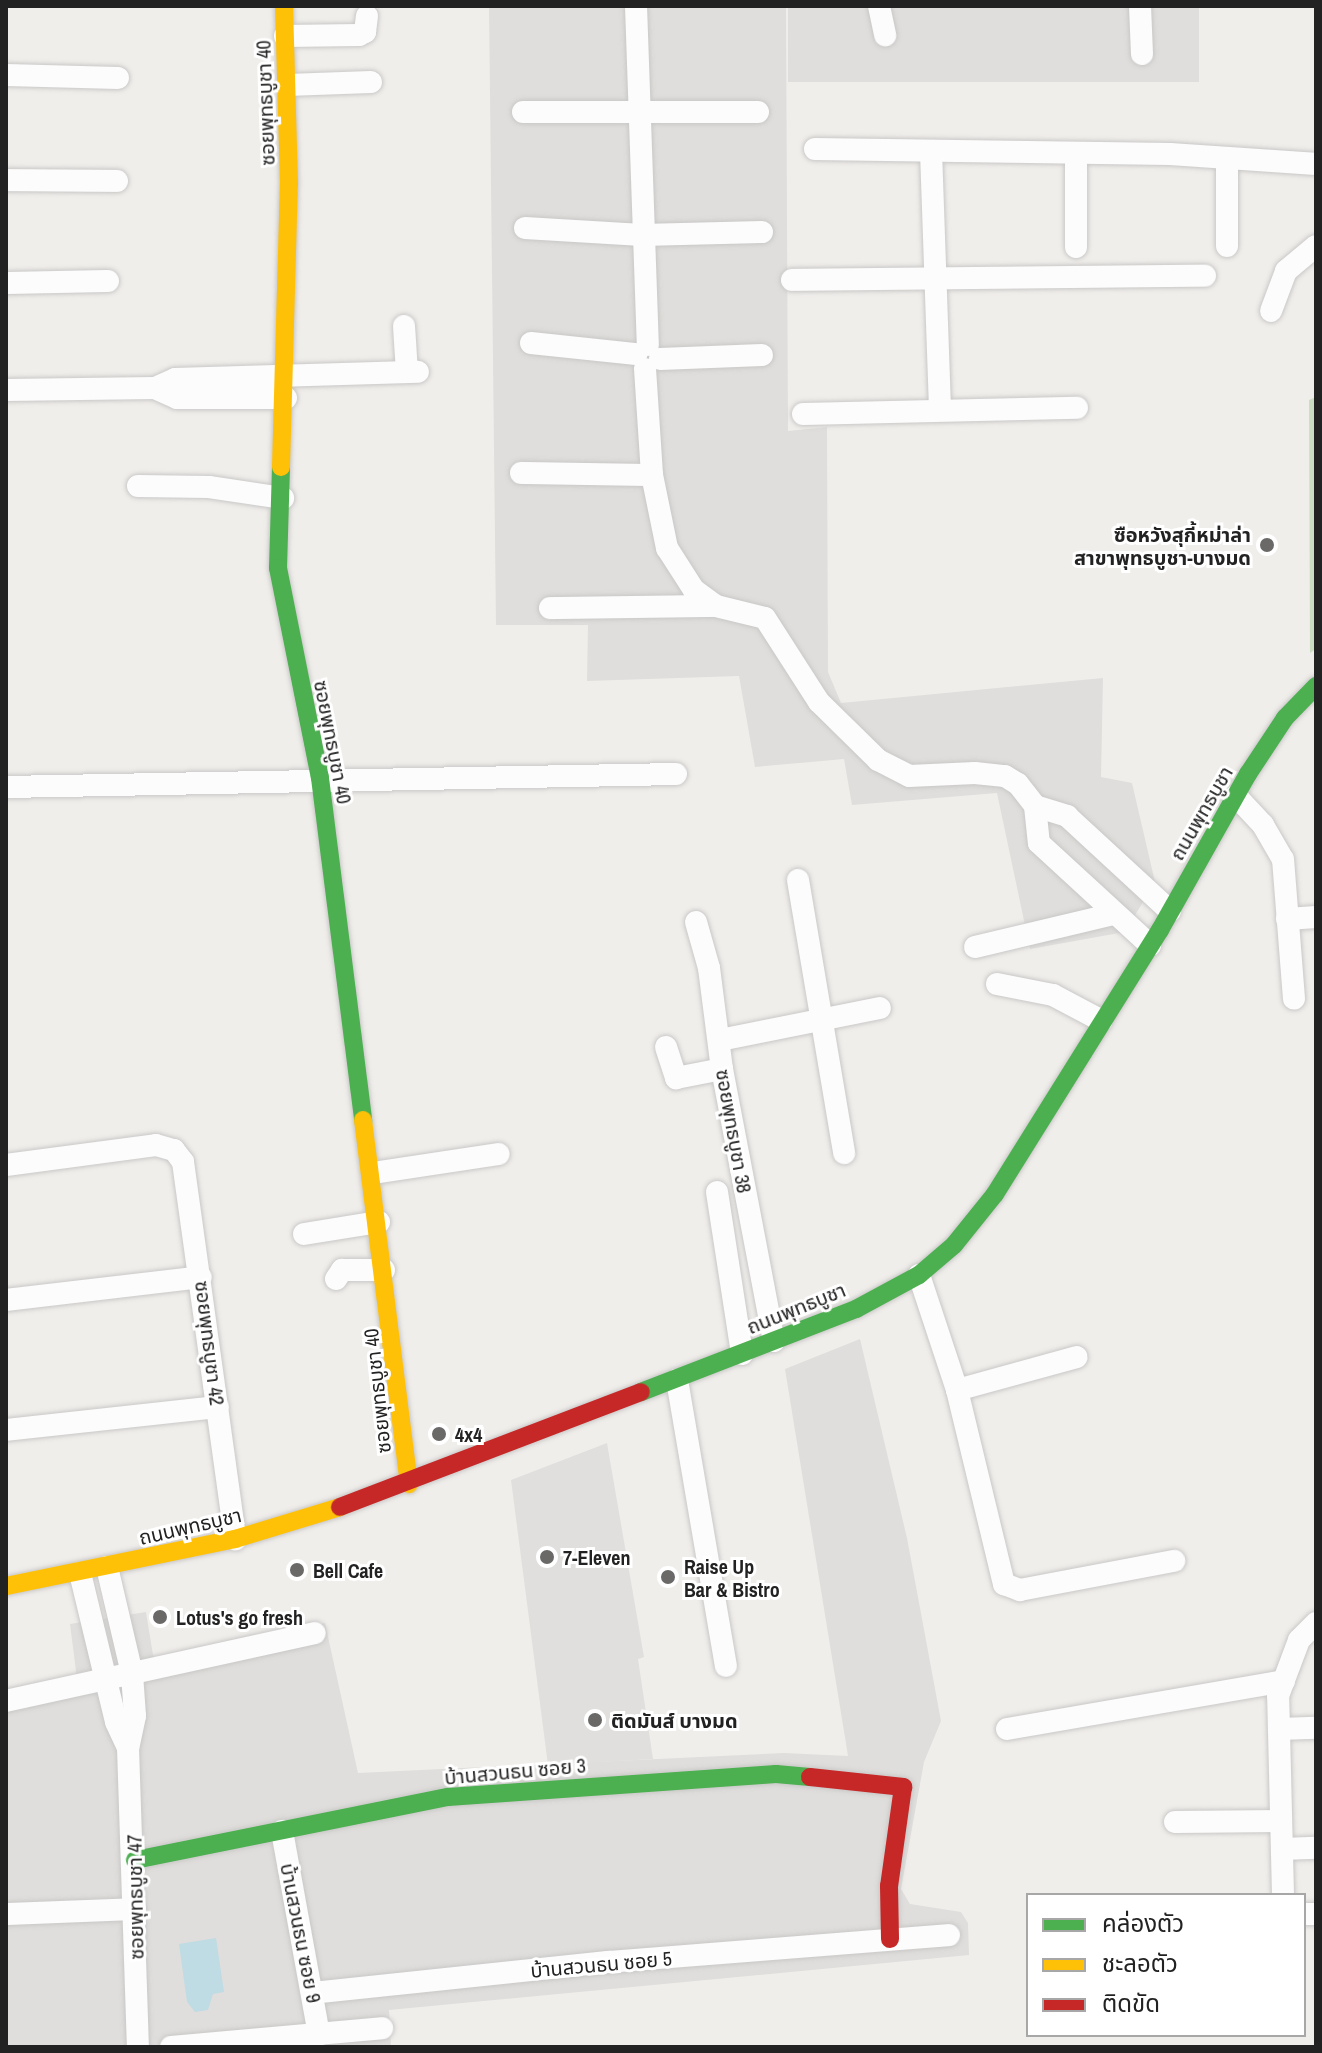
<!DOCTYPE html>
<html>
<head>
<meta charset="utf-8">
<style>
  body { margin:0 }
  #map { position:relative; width:1322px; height:2053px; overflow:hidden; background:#f0eeeb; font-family:"Archivo Narrow","Noto Sans Thai",sans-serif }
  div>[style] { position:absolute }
  .residential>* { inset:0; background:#dfdedc; transform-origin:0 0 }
  .forest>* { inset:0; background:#cbdec1 }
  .parking>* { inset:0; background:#e0dfde }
  .water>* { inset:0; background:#bfdbe3 }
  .roads { filter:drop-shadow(0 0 2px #c9c8c7) drop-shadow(0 0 2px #c9c8c7) }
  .street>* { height:22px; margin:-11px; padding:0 11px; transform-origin:11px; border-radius:11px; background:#fdfcfc }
  .fast>* { height:18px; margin:-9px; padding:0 9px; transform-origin:9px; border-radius:9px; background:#4caf50 }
  .slow>* { height:18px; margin:-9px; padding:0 9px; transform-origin:9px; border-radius:9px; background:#ffc107 }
  .jam>* { height:18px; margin:-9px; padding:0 9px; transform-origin:9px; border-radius:9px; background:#c62828 }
  .dots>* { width:22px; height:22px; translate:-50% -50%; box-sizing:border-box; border:4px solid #fff; border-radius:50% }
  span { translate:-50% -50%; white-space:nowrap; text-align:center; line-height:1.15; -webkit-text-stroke:6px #fff; paint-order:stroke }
  .street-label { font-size:20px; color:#222 }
  .poi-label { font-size:20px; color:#222; font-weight:700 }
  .right { translate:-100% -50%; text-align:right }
  .left { translate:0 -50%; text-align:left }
  .frame { position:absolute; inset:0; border:8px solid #222; pointer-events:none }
  .legend { position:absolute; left:1026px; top:1893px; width:280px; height:144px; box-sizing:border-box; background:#fff; border:2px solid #a7a7a7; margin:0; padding:10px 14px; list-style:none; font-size:24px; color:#222 }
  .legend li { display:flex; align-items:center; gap:16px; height:40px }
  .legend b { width:40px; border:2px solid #a7a7a7 }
</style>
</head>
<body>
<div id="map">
  <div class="residential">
    <div style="clip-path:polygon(489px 6px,786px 6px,788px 431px,827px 427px,828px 672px,841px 703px,1103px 678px,1101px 777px,1132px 783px,1155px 882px,1125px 932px,1030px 949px,997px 793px,852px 805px,844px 759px,755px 767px,739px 676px,587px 681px,588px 625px,496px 625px)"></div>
    <div style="left:788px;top:6px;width:411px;height:76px"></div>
    <div style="clip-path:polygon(860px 1339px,907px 1538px,941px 1721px,924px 1762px,901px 1889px,910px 1904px,961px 1912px,968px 1923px,969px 1955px,389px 2010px,391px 2047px,6px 2047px,6px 1693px,77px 1679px,70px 1624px,146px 1612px,154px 1661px,325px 1623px,358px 1773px,784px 1753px,848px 1756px,785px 1369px)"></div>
  </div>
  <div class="forest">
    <div style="clip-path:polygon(1316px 397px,1316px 649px,1310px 653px,1309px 400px)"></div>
  </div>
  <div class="parking">
    <div style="clip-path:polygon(607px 1443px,644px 1657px,638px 1659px,653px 1759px,548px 1765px,511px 1480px)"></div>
  </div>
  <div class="water">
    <div style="clip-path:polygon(216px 1938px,224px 1992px,213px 1994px,208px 2010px,195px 2012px,187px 2002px,179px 1944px)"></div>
  </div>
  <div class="roads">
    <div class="street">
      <div style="left:636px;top:6px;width:339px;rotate:88deg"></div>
      <div style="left:879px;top:6px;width:30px;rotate:78deg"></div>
      <div style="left:1140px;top:6px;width:48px;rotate:87.6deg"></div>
      <div style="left:285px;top:36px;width:74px;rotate:-0.8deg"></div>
      <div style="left:359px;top:35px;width:7px;rotate:-27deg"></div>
      <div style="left:365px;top:32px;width:16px;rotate:-83deg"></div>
      <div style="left:6px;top:75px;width:112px;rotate:1.5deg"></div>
      <div style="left:287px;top:85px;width:84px;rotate:-2deg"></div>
      <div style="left:523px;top:112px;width:235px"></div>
      <div style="left:815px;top:149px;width:355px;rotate:0.8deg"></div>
      <div style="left:1170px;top:154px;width:146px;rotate:3.9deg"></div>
      <div style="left:931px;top:151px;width:257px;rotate:88deg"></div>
      <div style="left:6px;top:180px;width:111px;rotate:0.5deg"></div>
      <div style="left:525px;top:228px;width:117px;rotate:3.4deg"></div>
      <div style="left:642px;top:235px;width:120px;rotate:-1.4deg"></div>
      <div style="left:1227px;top:246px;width:87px;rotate:-90deg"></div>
      <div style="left:1076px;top:247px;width:94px;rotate:-90deg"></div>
      <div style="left:792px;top:280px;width:413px;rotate:-0.6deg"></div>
      <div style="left:6px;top:283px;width:102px;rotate:-1.1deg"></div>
      <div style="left:1271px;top:311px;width:43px;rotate:-69.4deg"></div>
      <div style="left:1286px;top:271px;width:39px;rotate:-40deg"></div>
      <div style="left:404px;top:326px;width:46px;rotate:86.3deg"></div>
      <div style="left:531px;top:343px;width:106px;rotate:6deg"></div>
      <div style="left:660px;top:359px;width:102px;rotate:-2.2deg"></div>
      <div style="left:645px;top:369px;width:106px;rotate:86.2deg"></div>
      <div style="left:652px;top:475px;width:75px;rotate:78.4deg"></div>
      <div style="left:667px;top:548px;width:50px;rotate:57.3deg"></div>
      <div style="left:694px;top:590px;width:27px;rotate:36deg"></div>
      <div style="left:716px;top:606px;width:50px;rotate:13.8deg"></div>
      <div style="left:765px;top:618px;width:100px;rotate:57.3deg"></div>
      <div style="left:819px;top:702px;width:83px;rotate:44.5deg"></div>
      <div style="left:878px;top:760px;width:35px;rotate:27deg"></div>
      <div style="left:909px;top:776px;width:66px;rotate:-2.6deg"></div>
      <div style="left:975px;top:773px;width:30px;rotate:6deg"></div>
      <div style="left:1005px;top:776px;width:15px;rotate:32deg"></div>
      <div style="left:1018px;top:784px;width:28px;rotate:52deg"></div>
      <div style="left:1035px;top:806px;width:37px;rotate:84deg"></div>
      <div style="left:1039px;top:843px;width:151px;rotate:42.6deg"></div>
      <div style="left:6px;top:390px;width:149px;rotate:-0.8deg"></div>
      <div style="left:286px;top:398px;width:109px;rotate:180deg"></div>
      <div style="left:177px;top:398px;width:24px;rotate:-156deg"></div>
      <div style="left:155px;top:388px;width:22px;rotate:-24deg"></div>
      <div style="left:175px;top:379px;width:243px;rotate:-1.7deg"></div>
      <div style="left:803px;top:414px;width:274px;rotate:-1.3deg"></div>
      <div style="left:521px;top:473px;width:131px;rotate:0.9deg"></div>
      <div style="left:138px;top:486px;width:71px;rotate:0.8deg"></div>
      <div style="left:209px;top:487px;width:75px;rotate:8.5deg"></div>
      <div style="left:550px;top:608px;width:166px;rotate:-0.7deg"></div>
      <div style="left:6px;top:787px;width:670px;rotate:-1.11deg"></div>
      <div style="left:1236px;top:796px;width:40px;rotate:47deg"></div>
      <div style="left:1263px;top:825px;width:39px;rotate:60deg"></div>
      <div style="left:1283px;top:859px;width:140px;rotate:85.5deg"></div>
      <div style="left:1035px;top:806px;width:34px;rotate:17deg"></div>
      <div style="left:1067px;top:816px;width:140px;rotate:42.7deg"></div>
      <div style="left:798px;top:880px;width:277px;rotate:80.4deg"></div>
      <div style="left:1287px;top:919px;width:29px;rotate:-4deg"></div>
      <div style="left:696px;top:922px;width:48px;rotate:74.2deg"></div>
      <div style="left:709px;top:968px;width:102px;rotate:82.7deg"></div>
      <div style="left:722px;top:1069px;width:277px;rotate:79.2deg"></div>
      <div style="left:975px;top:947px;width:142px;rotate:-13.4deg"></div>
      <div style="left:997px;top:984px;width:57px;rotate:11.1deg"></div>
      <div style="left:1053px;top:995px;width:55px;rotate:28deg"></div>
      <div style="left:720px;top:1040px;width:163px;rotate:-11.3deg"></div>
      <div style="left:666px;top:1047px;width:33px;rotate:72deg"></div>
      <div style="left:676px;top:1078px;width:47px;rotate:-11.1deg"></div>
      <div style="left:6px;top:1165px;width:151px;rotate:-7.6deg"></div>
      <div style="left:156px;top:1145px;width:19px;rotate:16deg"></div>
      <div style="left:174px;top:1150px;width:15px;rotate:53deg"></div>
      <div style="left:183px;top:1162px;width:381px;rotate:82.1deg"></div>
      <div style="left:373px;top:1173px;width:127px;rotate:-8.6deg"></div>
      <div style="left:717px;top:1192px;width:164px;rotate:81.2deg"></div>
      <div style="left:304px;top:1234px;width:76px;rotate:-9.1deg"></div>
      <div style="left:919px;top:1275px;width:121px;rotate:71.7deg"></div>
      <div style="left:957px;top:1390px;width:124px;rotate:-15.4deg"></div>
      <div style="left:336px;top:1279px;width:11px;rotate:-56deg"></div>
      <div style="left:342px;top:1270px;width:42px"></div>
      <div style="left:6px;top:1300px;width:196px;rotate:-6.7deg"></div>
      <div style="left:677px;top:1380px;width:290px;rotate:80.3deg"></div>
      <div style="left:957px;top:1390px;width:200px;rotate:76.4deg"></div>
      <div style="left:1004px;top:1584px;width:17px;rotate:21deg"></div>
      <div style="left:1020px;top:1590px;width:157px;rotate:-10.7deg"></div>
      <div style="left:6px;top:1430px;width:213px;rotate:-6.2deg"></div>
      <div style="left:107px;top:1567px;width:110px;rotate:76.8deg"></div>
      <div style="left:132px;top:1674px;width:42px;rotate:85.9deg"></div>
      <div style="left:135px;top:1716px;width:33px;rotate:102deg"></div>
      <div style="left:128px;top:1748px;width:299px;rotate:88.1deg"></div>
      <div style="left:80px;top:1573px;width:153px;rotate:76.4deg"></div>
      <div style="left:116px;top:1722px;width:29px;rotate:65deg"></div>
      <div style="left:6px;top:1701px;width:316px;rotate:-12.4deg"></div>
      <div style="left:1007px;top:1729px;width:281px;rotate:-9.8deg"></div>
      <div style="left:1279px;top:1729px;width:37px;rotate:-2deg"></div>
      <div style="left:1175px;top:1822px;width:106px;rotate:-0.5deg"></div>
      <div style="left:282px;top:1831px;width:207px;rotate:79.7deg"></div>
      <div style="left:1282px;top:1849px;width:34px;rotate:-2deg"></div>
      <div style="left:1283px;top:1895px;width:199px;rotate:-91.4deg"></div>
      <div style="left:1278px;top:1696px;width:60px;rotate:-69.4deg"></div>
      <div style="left:1299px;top:1640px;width:24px;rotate:-45deg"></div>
      <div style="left:6px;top:1914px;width:129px;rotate:-2.2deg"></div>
      <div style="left:1304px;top:1914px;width:12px"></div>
      <div style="left:312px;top:1993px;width:298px;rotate:-6deg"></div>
      <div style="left:608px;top:1962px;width:342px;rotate:-4.5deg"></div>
      <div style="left:171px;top:2047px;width:212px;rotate:-5.1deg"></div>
    </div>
    <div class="fast">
      <div style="left:281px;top:467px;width:101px;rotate:91.7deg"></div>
      <div style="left:278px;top:568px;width:214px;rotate:78.7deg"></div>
      <div style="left:320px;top:778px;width:345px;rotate:82.8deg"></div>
      <div style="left:641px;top:1392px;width:230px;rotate:-21.1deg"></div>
      <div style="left:856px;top:1309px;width:72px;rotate:-28.4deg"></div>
      <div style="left:919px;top:1275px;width:46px;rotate:-40.6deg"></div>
      <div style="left:954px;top:1245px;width:65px;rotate:-51.2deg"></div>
      <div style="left:995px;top:1194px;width:311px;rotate:-58deg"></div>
      <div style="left:1160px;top:930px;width:179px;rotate:-60.6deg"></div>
      <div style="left:1248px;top:774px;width:67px;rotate:-56.5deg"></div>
      <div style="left:1285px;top:718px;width:45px;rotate:-45.9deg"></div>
      <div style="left:135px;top:1860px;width:319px;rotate:-11.4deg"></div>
      <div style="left:448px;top:1797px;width:329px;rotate:-4deg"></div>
      <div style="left:776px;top:1774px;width:34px;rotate:5deg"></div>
    </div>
    <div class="slow">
      <div style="left:281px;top:467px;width:283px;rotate:-88.4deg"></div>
      <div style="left:289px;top:184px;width:178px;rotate:-91.6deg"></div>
      <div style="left:363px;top:1120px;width:367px;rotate:82.8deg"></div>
      <div style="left:6px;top:1586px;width:234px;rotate:-11.6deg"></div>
      <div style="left:235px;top:1539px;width:110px;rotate:-16.9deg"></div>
    </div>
    <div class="jam">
      <div style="left:340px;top:1507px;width:322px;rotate:-20.9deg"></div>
      <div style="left:810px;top:1777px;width:94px;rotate:6.1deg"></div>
      <div style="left:903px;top:1787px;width:100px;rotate:98deg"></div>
      <div style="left:889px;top:1886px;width:53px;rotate:88.9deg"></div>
    </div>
  </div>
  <div class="dots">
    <div style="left:1267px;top:545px;background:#6a6968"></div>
    <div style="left:439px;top:1434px;background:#6a6968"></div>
    <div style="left:547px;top:1557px;background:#6a6968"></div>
    <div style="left:297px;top:1570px;background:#6a6968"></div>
    <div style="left:668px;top:1577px;background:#6a6968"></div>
    <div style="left:160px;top:1617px;background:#6a6968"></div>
    <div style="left:595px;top:1720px;background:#6a6968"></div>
  </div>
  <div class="street-label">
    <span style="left:265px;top:103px;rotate:-92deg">ซอยพุทธบูชา 40</span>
    <span style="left:333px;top:742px;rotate:79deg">ซอยพุทธบูชา 40</span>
    <span style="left:1201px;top:813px;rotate:-60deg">ถนนพุทธบูชา</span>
    <span style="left:734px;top:1131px;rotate:80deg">ซอยพุทธบูชา 38</span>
    <span style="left:796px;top:1308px;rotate:-22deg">ถนนพุทธบูชา</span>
    <span style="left:210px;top:1343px;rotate:83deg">ซอยพุทธบูชา 42</span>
    <span style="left:377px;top:1391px;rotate:-96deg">ซอยพุทธบูชา 40</span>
    <span style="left:190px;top:1526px;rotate:-13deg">ถนนพุทธบูชา</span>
    <span style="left:515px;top:1771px;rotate:-5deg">บ้านสวนธน ซอย 3</span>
    <span style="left:135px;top:1897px;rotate:-91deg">ซอยพุทธบูชา 47</span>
    <span style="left:301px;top:1933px;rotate:79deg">บ้านสวนธน ซอย 9</span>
    <span style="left:601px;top:1964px;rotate:-5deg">บ้านสวนธน ซอย 5</span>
  </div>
  <div class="poi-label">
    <span class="right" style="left:1251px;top:546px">ซือหวังสุกี้หม่าล่า<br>สาขาพุทธบูชา-บางมด</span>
    <span class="left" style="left:455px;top:1434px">4x4</span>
    <span class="left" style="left:563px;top:1557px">7-Eleven</span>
    <span class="left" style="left:684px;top:1578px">Raise Up<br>Bar &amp; Bistro</span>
    <span class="left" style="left:313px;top:1570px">Bell Cafe</span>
    <span class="left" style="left:176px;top:1617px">Lotus's go fresh</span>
    <span class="left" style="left:611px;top:1720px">ติดมันส์ บางมด</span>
  </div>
  <div class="frame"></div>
  <ul class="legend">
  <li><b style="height:10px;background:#4caf50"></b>คล่องตัว</li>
  <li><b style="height:10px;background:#ffc107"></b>ชะลอตัว</li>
  <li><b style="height:10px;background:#c62828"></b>ติดขัด</li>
  </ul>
</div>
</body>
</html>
